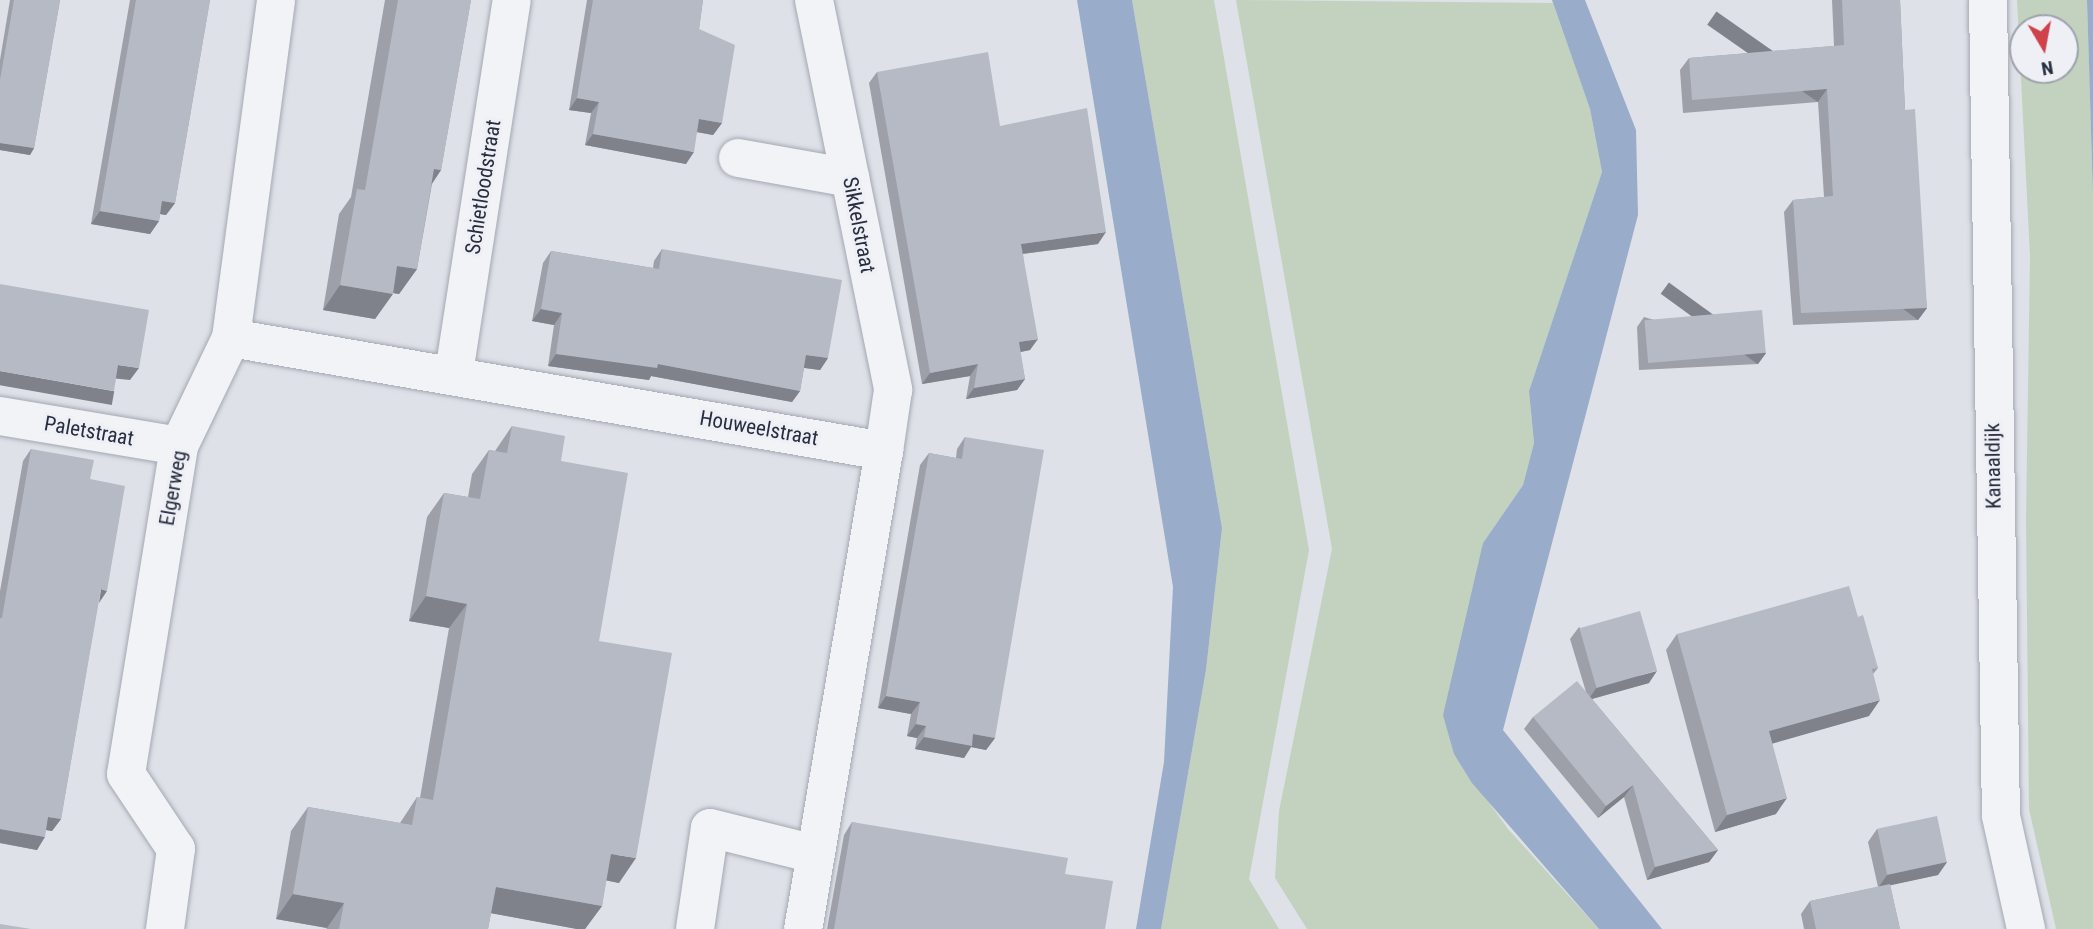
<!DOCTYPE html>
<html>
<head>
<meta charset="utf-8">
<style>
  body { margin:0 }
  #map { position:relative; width:2093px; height:929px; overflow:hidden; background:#dee1e8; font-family:"Roboto Condensed",sans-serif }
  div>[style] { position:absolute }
  .green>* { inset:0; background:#c3d2bf }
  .water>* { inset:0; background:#99acc9 }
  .roads { filter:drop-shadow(0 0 2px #a3a8b2) drop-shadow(0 0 2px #a3a8b2) }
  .minor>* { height:38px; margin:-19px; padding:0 19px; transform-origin:19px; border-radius:19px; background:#f1f3f6 }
  .wall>* { inset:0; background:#9da0a9 }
  .shaded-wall>* { inset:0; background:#7f828a; transform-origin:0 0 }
  .building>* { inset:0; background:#b6bac5; transform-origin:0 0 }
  span { translate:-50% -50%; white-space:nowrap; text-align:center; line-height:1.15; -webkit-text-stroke:6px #eef0f6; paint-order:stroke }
  .street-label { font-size:21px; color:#272e3f }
  .north { position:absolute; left:2009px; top:14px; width:70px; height:70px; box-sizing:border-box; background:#eef0f6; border:2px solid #9ea2ad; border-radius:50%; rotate:170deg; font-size:19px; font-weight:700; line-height:28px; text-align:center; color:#272e3f }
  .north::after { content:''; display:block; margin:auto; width:24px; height:32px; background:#d0414a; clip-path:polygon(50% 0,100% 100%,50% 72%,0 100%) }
</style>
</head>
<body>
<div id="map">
  <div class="green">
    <div style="clip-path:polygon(1132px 0,1214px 0,1309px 550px,1249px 879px,1279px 929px,1161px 929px,1206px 670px,1222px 528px)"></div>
    <div style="clip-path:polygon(1236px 0,1553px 3px,1590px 109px,1602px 172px,1529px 391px,1534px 443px,1523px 485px,1483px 543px,1454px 754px,1508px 829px,1599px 929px,1307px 929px,1275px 878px,1279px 811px,1332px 549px)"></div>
    <div style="clip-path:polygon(evenodd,2017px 0,2087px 0,2093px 197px,2093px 929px,2056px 929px,2029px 809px,2026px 520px,2030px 256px,2017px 0,2023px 28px,2065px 28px,2065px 70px,2023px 70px,2023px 28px)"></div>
  </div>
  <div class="water">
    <div style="clip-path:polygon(1077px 0,1132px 0,1222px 528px,1206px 670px,1161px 929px,1136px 929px,1164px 762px,1173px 587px)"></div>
    <div style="clip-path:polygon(1552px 0,1585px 0,1636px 130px,1638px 215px,1503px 730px,1662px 929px,1599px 929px,1472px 783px,1454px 754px,1443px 715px,1483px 543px,1523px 485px,1534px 443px,1529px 391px,1602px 172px,1590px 109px)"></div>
    <div style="clip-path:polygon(2087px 0,2093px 0,2093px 197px)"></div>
  </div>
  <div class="roads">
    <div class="minor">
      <div style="left:814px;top:0;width:398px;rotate:78.5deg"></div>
      <div style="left:893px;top:390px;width:62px;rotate:98.4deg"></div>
      <div style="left:1988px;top:0;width:816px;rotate:89.09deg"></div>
      <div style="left:2001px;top:816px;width:116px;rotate:77.5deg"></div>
      <div style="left:738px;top:158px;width:114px;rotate:10.1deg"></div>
      <div style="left:231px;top:338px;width:663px;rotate:9.82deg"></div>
      <div style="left:884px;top:451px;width:485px;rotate:99.6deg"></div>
      <div style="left:454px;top:373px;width:377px;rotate:-81.2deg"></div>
      <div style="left:0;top:416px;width:181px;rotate:9.5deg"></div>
      <div style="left:165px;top:929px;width:81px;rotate:-82.2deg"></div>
      <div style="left:176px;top:849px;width:90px;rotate:-123.7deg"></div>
      <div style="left:126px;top:774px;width:332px;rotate:-80.8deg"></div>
      <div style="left:179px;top:446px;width:120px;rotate:-64.3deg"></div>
      <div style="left:231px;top:338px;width:341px;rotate:-82.4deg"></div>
      <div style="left:695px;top:929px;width:102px;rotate:-81.6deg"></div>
      <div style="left:710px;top:828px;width:108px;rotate:13.9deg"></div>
    </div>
  </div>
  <div class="wall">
    <div style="clip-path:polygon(10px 0,60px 0,34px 148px,30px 155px,0 150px,0 60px)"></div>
    <div style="clip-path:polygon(130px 0,210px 0,175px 203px,166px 215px,160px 214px,159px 221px,150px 234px,91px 224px)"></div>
    <div style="clip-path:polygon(385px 0,471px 0,441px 170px,432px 184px,417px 269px,399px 294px,393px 293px,375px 319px,323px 310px,339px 214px,351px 197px)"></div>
    <div style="clip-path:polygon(587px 0,703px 0,699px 29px,722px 123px,713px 135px,697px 132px,686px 164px,585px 145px,591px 113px,569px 110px)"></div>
    <div style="clip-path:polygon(1832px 0,1900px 0,1905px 110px,1927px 308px,1918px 320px,1793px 325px,1784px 212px,1793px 200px,1824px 197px,1818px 102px,1683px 113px,1680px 70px,1689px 58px,1834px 46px)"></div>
    <div style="clip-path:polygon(877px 72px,1000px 126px,1098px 244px,1023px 254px,1030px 350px,1020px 352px,1025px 379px,1017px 390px,966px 399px,970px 376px,922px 384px,869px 83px)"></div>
    <div style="clip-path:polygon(662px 249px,828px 358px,820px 370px,804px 368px,800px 391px,792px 402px,651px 376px,649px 380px,548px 366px,554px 325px,532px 321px,543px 263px,551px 251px,653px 268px,654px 261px)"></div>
    <div style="clip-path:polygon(1644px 317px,1766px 353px,1758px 364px,1639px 370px,1637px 327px)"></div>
    <div style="clip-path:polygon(512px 426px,561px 461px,599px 641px,619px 883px,606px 880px,602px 906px,585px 929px,577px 929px,491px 913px,488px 929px,326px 929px,327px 928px,276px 919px,291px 831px,308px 807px,400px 823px,417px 797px,420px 798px,449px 628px,409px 621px,427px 517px,444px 493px,468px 497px,472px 474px,489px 450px,495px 451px)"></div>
    <div style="clip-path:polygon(965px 437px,995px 738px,986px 750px,971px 747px,964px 758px,915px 749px,917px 738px,907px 736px,911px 714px,878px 708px,920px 465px,929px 453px,956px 458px,957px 449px)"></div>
    <div style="clip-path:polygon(31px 449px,90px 479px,98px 603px,61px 819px,52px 831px,46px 830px,37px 850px,0 843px,0 591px,23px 461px)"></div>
    <div style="clip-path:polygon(1858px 617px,1878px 668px,1873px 674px,1869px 716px,1772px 743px,1776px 814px,1715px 832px,1666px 650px,1677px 634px)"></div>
    <div style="clip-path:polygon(1579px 627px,1649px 683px,1592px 699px,1718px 850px,1709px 862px,1647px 880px,1624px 797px,1598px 818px,1524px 729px,1533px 717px,1586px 692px,1570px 639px)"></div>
    <div style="clip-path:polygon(852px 822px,1065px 874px,1105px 929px,827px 929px,844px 835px)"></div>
    <div style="clip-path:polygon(1877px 829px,1947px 862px,1938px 875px,1890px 885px,1900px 929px,1804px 929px,1801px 914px,1810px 901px,1878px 887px,1868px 842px)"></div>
  </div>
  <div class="shaded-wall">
    <div style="left:1827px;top:89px;width:16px;height:135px;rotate:125deg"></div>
    <div style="clip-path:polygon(577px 98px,599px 102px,591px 113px,569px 110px)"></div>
    <div style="clip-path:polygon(699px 119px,722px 123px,713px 135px,691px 131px)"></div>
    <div style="clip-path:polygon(593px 134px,694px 152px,686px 164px,585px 145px)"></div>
    <div style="clip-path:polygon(0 143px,34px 148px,30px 155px,0 150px)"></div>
    <div style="clip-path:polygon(434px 169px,441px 170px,424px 195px)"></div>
    <div style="clip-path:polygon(162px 201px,175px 203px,166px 215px,153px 213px)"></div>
    <div style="clip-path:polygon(100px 211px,159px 221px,150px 234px,91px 224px)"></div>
    <div style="clip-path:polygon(1106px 232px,1098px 244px,1013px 255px,1021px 244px)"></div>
    <div style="clip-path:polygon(397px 266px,417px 269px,399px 294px,380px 291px)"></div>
    <div style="clip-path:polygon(340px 285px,393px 294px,375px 319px,323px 310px)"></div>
    <div style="left:1927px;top:308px;width:15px;height:126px;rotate:127deg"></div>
    <div style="clip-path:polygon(541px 309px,562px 313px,554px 325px,532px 321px)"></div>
    <div style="clip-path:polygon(1038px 339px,1030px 350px,1011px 354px,1019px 342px)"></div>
    <div style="left:1766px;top:353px;width:14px;height:120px;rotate:126deg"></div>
    <div style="clip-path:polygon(556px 354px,658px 364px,800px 391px,792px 402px,651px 376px,649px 380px,548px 366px)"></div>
    <div style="clip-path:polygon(806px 355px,828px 358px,820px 370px,798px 367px)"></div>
    <div style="clip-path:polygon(978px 364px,970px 376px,922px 384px,930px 373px)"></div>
    <div style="clip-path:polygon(118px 365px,139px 368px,130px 380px,110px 378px)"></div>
    <div style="left:0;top:371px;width:116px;height:14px;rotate:10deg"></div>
    <div style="clip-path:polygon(1025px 379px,1017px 390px,966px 399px,974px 388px)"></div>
    <div style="clip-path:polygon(101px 589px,107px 591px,99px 603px)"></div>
    <div style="clip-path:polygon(426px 596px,467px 604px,449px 628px,409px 621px)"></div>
    <div style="clip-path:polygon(1657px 671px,1649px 683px,1588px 700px,1597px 687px)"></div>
    <div style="clip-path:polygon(886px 696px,920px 702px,911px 714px,878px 708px)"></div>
    <div style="clip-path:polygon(1880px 700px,1869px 716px,1757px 748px,1769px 731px)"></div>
    <div style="clip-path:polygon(916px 724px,926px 726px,917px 738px,907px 736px)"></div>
    <div style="clip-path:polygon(973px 734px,995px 738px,986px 750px,971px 747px,964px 758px,915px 749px,924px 737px)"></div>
    <div style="clip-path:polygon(1633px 785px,1624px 797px,1598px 818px,1606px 806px)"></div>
    <div style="clip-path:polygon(1787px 798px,1776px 814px,1715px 832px,1727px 815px)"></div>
    <div style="clip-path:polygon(48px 817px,61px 819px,52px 831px,40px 829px)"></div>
    <div style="clip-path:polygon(0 829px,45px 837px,37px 850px,0 843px)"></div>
    <div style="clip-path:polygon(1718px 850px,1709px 862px,1647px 880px,1655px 867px)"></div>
    <div style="clip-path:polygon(611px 854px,636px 858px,619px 883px,594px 878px)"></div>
    <div style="clip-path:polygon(1947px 862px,1938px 875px,1878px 888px,1887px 875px)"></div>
    <div style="clip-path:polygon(496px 887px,602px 906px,585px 929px,577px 929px,479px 911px)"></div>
    <div style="clip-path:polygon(293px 894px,344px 903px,327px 928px,276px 919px)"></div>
  </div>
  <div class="building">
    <div style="clip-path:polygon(14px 0,60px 0,34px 148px,0 143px,0 80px)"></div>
    <div style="clip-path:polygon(136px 0,210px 0,175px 203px,162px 201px,159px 221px,100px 211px)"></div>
    <div style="clip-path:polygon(398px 0,471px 0,441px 170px,434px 169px,417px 269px,397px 266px,393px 294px,340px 285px,357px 189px,365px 190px)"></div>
    <div style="clip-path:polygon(593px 0,703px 0,699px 29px,735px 45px,722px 123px,699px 119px,694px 152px,593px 134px,599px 102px,577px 98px)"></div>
    <div style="clip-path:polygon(1842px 0,1900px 0,1905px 110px,1915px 109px,1927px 308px,1801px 313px,1793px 200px,1833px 196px,1827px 89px,1692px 100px,1689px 58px,1844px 45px)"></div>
    <div style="clip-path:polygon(988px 52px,1000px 126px,1087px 108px,1106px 232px,1021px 244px,1038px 339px,1019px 342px,1025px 379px,974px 388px,978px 364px,930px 373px,877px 72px)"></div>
    <div style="clip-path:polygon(662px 249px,842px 280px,828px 358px,806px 355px,800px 391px,658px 364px,657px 368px,556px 354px,562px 313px,541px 309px,551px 251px,659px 269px)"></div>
    <div style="clip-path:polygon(0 284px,149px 310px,139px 368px,118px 365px,114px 391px,0 371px)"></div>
    <div style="left:1762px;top:310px;width:43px;height:118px;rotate:85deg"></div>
    <div style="clip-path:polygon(512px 426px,565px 436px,561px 461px,628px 473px,599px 641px,672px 653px,636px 858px,611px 854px,602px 906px,496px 887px,488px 929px,339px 929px,344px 903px,293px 894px,308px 807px,412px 825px,417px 797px,433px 800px,467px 604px,426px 596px,444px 493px,480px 499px,489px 450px,507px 453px)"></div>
    <div style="clip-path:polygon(965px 437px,1044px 450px,995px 738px,973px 734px,972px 746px,924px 737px,926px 726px,916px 724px,920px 702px,886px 696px,929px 453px,962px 459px)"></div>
    <div style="clip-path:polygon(31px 449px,94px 460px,90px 479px,125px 486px,107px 591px,101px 589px,61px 819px,48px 817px,45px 837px,0 829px,0 618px,2px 618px)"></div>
    <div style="clip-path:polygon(1849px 586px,1858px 617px,1863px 615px,1878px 668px,1872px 669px,1880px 700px,1769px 731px,1787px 798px,1727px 815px,1677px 634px)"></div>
    <div style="left:1640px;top:611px;width:62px;height:63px;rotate:74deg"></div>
    <div style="clip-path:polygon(1577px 681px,1718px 850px,1655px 867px,1633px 785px,1606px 806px,1533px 717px)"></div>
    <div style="left:1937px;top:816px;width:47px;height:61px;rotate:78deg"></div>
    <div style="clip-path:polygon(852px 822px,1068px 858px,1065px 874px,1113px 881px,1105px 929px,834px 929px)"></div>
    <div style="clip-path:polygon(1890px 884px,1900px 929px,1816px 929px,1810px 901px)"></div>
    <div style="clip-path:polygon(0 924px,31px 929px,0 929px)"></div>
  </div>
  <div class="street-label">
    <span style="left:483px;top:187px;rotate:-81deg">Schietloodstraat</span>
    <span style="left:859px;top:225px;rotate:79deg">Sikkelstraat</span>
    <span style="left:759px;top:428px;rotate:10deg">Houweelstraat</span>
    <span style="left:89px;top:431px;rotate:10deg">Paletstraat</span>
    <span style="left:1993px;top:466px;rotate:-91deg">Kanaaldijk</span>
    <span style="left:173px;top:488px;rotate:-80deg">Elgerweg</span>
  </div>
  <div class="north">N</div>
</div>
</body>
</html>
